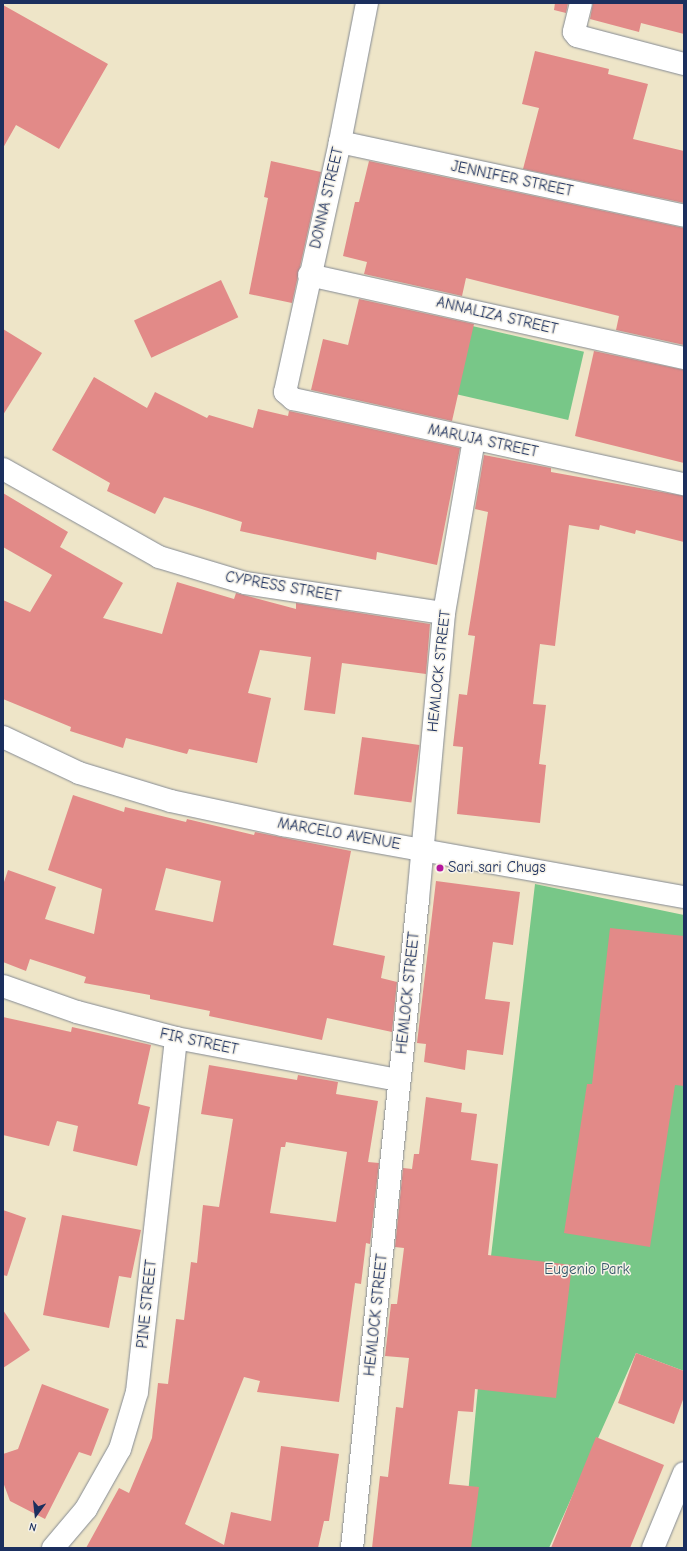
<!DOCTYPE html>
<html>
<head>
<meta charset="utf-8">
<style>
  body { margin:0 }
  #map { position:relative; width:687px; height:1551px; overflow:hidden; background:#eee5c8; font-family:"Comic Neue",sans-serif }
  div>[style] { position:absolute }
  .green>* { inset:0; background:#78c788; transform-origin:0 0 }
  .building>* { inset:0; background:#e28a88; transform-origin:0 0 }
  .roads { filter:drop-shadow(0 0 1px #848a93) drop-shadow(0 0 1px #848a93) }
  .minor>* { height:22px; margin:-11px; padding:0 11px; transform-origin:11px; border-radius:11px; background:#fff }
  .dots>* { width:11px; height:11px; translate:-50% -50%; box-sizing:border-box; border:2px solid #f7f3e8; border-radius:50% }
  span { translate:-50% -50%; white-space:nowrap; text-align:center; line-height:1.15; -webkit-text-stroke:3px #f7f3e8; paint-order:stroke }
  .street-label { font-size:15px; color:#1b2f5e }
  .poi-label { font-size:15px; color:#1b2f5e }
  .left { translate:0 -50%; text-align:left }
  .park-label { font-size:15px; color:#325568 }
  .frame { position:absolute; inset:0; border:4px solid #1b2f5e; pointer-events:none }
  .north { position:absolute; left:16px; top:1495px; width:40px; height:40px; -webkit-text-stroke:3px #f7f3e8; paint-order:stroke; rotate:195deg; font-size:11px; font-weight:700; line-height:16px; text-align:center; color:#1b2f5e }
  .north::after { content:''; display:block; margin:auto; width:14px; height:18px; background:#1b2f5e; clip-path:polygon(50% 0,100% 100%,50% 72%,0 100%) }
</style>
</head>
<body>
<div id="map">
  <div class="green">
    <div style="left:468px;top:325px;width:119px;height:70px;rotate:13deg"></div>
    <div style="clip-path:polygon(535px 884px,684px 915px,684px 1371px,636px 1353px,549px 1548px,463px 1548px,487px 1290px)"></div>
  </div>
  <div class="building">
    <div style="clip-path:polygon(555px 3px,568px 3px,566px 13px,554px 10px)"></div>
    <div style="clip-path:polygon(593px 3px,684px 3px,684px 34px,641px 23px,639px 32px,590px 19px)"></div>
    <div style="clip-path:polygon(3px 5px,108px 64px,59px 149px,16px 125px,3px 148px)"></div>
    <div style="clip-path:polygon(535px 51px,609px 69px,608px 74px,648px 84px,633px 139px,684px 151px,684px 203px,523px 169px,539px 108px,522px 104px)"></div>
    <div style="clip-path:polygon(271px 161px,321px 172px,292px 303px,249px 294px,268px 198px,264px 197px)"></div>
    <div style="clip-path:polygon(369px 161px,684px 228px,684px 345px,616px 330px,619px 316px,466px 278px,462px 296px,364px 274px,367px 262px,343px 256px,355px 202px,359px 202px)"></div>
    <div style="left:221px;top:280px;width:41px;height:96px;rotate:65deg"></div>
    <div style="clip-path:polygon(359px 299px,474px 324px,452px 421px,311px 390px,323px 339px,348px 345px)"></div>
    <div style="clip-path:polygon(3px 329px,42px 353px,3px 415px)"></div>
    <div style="clip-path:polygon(594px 351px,684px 370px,684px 463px,575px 436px)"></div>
    <div style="clip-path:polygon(94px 377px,147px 408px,155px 392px,207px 418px,209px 415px,253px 428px,258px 409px,288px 416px,289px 411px,460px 448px,437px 565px,377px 552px,376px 560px,240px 531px,242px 522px,164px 497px,155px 514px,107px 491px,110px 483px,52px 450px)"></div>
    <div style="clip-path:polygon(484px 455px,551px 468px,551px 472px,684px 496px,684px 542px,636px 530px,635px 534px,600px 525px,599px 530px,569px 525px,555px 646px,540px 644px,533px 704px,546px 705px,539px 764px,546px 765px,540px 823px,457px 814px,463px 747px,453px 746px,459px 694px,467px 695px,475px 636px,468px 635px,488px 512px,475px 509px)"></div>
    <div style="clip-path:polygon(3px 493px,68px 532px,60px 547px,123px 583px,103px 618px,162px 634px,177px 582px,234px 599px,236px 593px,296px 609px,296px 603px,430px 624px,426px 674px,342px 663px,335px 714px,304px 710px,311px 657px,260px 650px,248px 693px,271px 698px,257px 763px,189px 749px,187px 754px,126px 738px,123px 748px,70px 731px,71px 727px,3px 699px,3px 600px,30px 612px,52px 575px,3px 547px)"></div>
    <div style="left:362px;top:737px;width:58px;height:58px;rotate:8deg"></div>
    <div style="clip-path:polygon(evenodd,73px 795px,124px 812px,125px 807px,186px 822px,187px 819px,254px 835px,255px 832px,351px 851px,333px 945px,385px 956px,381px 978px,397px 982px,392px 1032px,327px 1018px,322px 1040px,209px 1016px,210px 1011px,150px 999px,150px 995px,84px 983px,86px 977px,30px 959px,26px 971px,3px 962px,3px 885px,8px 870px,56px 887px,45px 919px,94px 934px,102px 889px,48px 870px,73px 795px,166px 868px,221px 881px,213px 922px,155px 910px,166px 868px)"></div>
    <div style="clip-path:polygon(436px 881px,520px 892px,513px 945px,493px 942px,485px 999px,510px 1002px,503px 1055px,467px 1050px,465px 1070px,424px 1062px,426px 1044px,417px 1043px)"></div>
    <div style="clip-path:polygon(610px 928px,684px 936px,684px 1086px,675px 1085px,650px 1247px,564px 1233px,587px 1084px,592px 1084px)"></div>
    <div style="clip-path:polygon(3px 1017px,71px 1032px,72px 1027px,151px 1045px,138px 1104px,150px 1107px,137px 1166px,73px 1151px,78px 1126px,57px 1121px,49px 1146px,3px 1135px)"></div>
    <div style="clip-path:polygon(evenodd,209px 1065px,297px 1080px,298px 1075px,338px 1082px,336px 1094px,378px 1101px,368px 1162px,379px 1163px,370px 1244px,366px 1243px,361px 1284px,355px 1283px,339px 1402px,257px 1392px,260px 1381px,244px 1377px,185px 1524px,224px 1545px,231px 1512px,271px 1521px,281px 1446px,339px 1454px,329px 1521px,324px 1521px,318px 1548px,86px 1548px,119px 1488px,129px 1493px,152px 1438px,158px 1383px,168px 1384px,176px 1319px,184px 1320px,191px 1262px,197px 1263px,203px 1205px,219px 1207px,233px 1119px,201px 1114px,209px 1065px,286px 1142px,347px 1152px,336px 1222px,270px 1213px,281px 1147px,285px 1147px,286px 1142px)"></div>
    <div style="clip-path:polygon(426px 1097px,462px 1103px,461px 1112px,477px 1114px,471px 1160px,498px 1164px,488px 1255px,572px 1265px,556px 1398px,475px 1389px,473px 1412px,458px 1411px,449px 1484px,479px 1487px,471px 1548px,372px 1548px,380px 1476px,388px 1477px,396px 1407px,403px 1408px,409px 1358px,385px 1356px,391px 1304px,397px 1304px,404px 1248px,395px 1247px,403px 1168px,412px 1169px,414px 1154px,419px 1154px)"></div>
    <div style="clip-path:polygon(3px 1210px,26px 1218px,7px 1276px,3px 1275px)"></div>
    <div style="clip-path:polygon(62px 1215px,141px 1230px,131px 1278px,119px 1276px,109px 1328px,43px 1315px)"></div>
    <div style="clip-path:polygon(3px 1310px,30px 1350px,3px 1368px)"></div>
    <div style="clip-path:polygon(636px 1353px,684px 1371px,684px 1397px,674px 1424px,618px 1403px)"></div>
    <div style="clip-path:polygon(42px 1384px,109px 1409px,91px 1456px,79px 1452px,45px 1519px,10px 1501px,3px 1482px,3px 1454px,18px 1449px)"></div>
    <div style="clip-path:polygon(596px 1437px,664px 1465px,630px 1548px,551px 1548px)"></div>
  </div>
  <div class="roads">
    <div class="minor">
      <div style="left:367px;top:3px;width:142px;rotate:101deg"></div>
      <div style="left:340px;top:142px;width:256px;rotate:102.4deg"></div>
      <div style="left:285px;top:392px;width:11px;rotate:41deg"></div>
      <div style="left:293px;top:399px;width:400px;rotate:12.3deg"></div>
      <div style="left:581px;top:3px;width:30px;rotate:104deg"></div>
      <div style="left:574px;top:32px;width:5px;rotate:53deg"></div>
      <div style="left:577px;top:36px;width:111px;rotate:14.7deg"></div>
      <div style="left:340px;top:142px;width:352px;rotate:12.1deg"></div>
      <div style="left:309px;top:275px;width:384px;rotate:12.5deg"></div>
      <div style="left:3px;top:469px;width:179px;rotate:29.4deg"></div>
      <div style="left:159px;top:557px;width:90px;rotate:16.8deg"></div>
      <div style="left:245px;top:583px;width:201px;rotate:8.6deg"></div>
      <div style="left:3px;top:737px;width:84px;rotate:25.3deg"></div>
      <div style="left:79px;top:773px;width:96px;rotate:16.9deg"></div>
      <div style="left:171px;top:801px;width:115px;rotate:12.1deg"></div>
      <div style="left:283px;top:825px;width:407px;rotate:10.2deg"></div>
      <div style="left:3px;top:986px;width:78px;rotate:19.4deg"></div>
      <div style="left:77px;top:1012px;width:102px;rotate:14.7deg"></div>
      <div style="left:176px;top:1038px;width:227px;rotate:10.7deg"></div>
      <div style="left:53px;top:1548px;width:51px;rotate:-49.8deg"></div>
      <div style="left:86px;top:1509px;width:69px;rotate:-60.5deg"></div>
      <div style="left:120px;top:1449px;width:59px;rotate:-73.4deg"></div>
      <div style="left:137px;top:1392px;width:356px;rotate:-83.7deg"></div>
      <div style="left:352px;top:1548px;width:652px;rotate:-84.19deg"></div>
      <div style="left:418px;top:899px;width:287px;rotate:-84.8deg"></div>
      <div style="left:444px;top:613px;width:176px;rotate:-80.2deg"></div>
      <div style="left:653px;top:1548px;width:81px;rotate:-67.5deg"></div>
    </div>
  </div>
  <div class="dots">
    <div style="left:440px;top:868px;background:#b5179e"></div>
  </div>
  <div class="street-label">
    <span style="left:512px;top:179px;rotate:12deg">JENNIFER STREET</span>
    <span style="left:327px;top:198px;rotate:-77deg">DONNA STREET</span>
    <span style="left:497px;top:316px;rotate:13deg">ANNALIZA STREET</span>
    <span style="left:483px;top:441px;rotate:12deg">MARUJA STREET</span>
    <span style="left:283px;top:587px;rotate:10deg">CYPRESS STREET</span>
    <span style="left:439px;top:671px;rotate:-84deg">HEMLOCK STREET</span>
    <span style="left:339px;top:834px;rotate:10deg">MARCELO AVENUE</span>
    <span style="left:408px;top:993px;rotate:-84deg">HEMLOCK STREET</span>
    <span style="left:199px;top:1042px;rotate:12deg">FIR STREET</span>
    <span style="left:147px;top:1304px;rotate:-84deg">PINE STREET</span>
    <span style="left:376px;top:1315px;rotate:-84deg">HEMLOCK STREET</span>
  </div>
  <div class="poi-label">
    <span class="left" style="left:448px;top:868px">Sari sari Chugs</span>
  </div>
  <div class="park-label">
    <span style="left:587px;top:1270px">Eugenio Park</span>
  </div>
  <div class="frame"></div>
  <div class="north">N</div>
</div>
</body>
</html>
